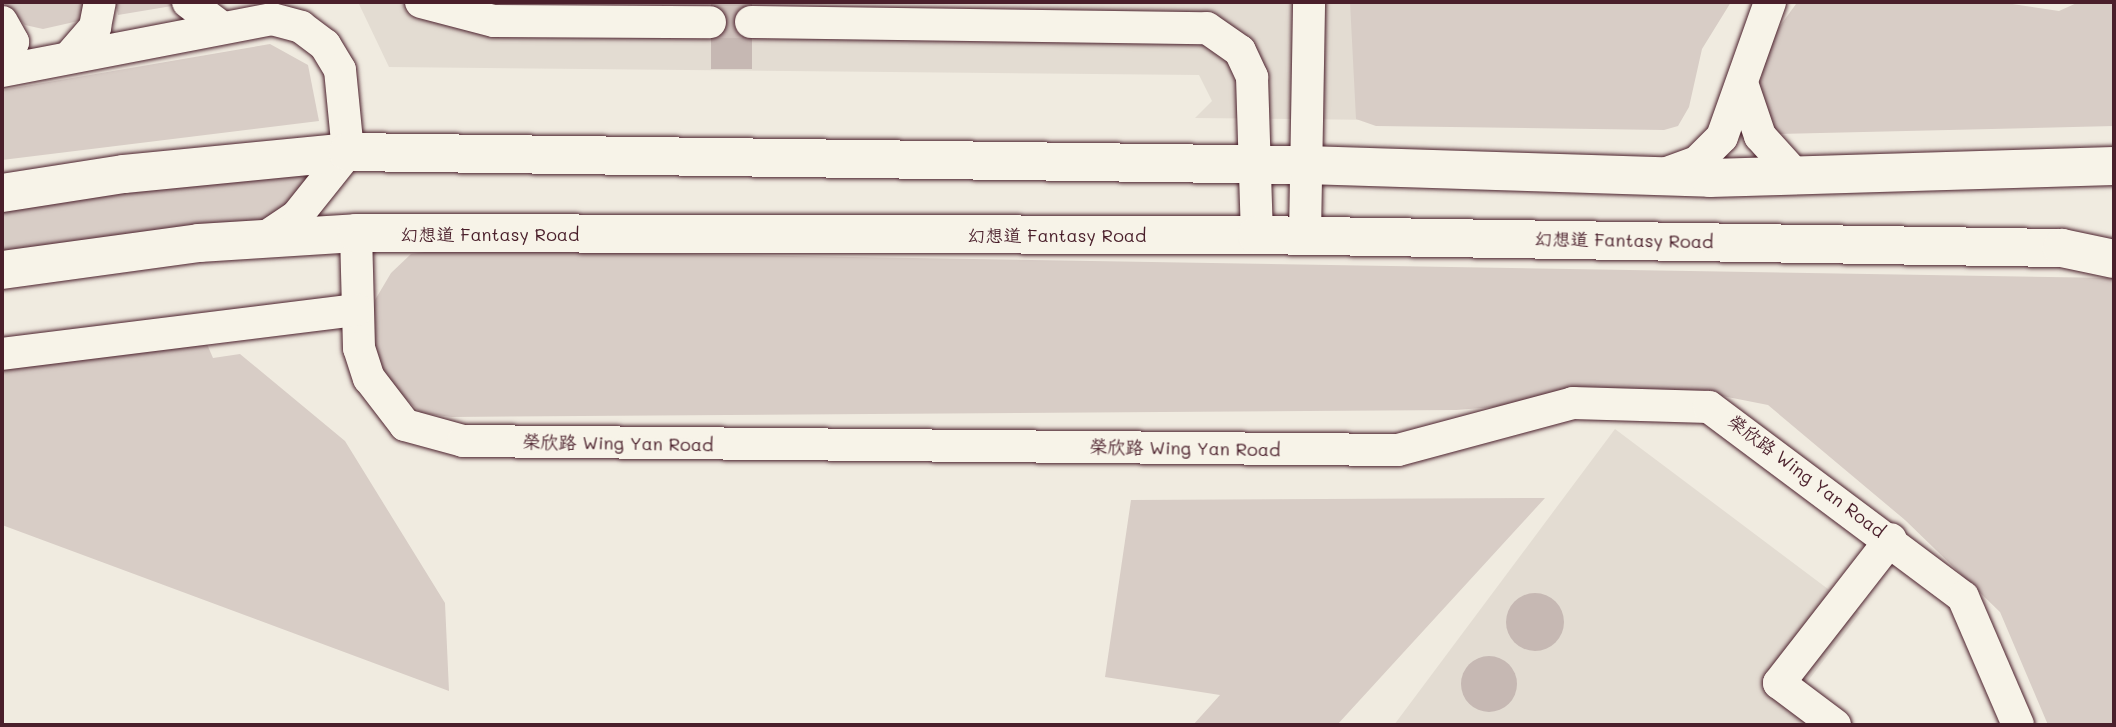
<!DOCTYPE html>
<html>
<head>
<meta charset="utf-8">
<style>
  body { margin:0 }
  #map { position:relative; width:2116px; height:727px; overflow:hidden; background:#f0ebe0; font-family:Mali,"LXGW WenKai TC",sans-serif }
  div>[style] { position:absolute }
  .built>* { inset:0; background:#e3dcd2 }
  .green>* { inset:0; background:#d8cdc6 }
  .building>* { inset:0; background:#c6b8b3; transform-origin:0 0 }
  .round { border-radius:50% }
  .minor-tunnel>* { height:32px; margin-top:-16px; transform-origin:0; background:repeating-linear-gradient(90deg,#cfc2bc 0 32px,transparent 0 48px) }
  .roads { filter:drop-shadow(0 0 2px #4a1f2b) drop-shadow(0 0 2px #4a1f2b) }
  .minor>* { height:32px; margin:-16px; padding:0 16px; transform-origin:16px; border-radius:16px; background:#f7f3e8 }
  .major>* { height:38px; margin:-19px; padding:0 19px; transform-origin:19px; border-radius:19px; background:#f7f3e8 }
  span { translate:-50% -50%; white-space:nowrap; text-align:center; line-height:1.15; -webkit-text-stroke:5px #f7f3e8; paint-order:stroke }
  .street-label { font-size:18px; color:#4a1f2b }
  .frame { position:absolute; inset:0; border:4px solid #4a1f2b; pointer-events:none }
</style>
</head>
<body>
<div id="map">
  <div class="built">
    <div style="clip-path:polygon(358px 2px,1359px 2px,1381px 120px,1195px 118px,1212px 101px,1199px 75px,389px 67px)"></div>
    <div style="clip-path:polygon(1615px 429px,1860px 613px,1804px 686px,1856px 725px,1394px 725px)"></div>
  </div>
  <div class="green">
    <div style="clip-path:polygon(2px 2px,90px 2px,83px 20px,43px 29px,25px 25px)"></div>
    <div style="clip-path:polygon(115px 2px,174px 2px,178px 5px,118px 15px)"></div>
    <div style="clip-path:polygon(490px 2px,711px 2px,711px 4px)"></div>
    <div style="clip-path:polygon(1350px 2px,1731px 2px,1702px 49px,1689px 107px,1678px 126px,1664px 130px,1376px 126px,1356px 119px)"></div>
    <div style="clip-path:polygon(1999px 2px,2059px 11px,2079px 2px,2114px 2px,2114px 126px,1773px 134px,1759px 85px,1772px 37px,1796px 4px)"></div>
    <div style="clip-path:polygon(270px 44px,308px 65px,319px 121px,2px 160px,2px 90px)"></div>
    <div style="clip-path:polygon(314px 171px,276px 219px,2px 257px,2px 208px)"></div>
    <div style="clip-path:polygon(439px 250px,2114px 278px,2114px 725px,2048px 725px,2000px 612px,1905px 520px,1768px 405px,1697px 391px,1456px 410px,452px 417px,421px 413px,385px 379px,371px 330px,375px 300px,391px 273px,411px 254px)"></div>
    <div style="clip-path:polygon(204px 337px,213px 358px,240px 354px,345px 441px,445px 603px,449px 691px,2px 525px,2px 363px)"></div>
    <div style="clip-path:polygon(1545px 498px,1337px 725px,1193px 725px,1220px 695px,1105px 677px,1131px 500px)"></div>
  </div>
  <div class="building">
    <div style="left:711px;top:2px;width:41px;height:67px"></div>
    <div class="round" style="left:1506px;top:593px;width:58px;height:58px"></div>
    <div class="round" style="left:1461px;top:656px;width:56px;height:56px"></div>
  </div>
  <div class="minor-tunnel">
    <div style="left:710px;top:22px;width:41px"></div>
  </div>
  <div class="roads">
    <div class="minor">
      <div style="left:188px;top:2px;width:41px;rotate:37.1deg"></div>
      <div style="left:421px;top:2px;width:75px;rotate:14.6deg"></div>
      <div style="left:494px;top:21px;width:216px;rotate:0.3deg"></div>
      <div style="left:2px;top:22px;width:23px;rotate:61deg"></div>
      <div style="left:13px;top:42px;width:28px;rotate:113deg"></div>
      <div style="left:751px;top:22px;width:456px;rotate:0.8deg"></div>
      <div style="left:1207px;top:28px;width:40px;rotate:34.9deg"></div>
      <div style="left:1240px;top:51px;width:29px;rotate:65deg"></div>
      <div style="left:1252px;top:77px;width:158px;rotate:88.2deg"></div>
      <div style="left:71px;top:55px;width:37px;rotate:-49deg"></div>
      <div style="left:95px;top:27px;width:25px;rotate:-79deg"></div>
      <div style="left:2px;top:71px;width:275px;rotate:-10.9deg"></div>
      <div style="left:272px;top:19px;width:30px;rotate:15deg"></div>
      <div style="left:301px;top:27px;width:30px;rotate:37deg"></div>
      <div style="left:325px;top:45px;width:29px;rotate:59deg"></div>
      <div style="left:340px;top:70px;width:82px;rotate:84.4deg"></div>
      <div style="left:348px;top:152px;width:82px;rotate:128.6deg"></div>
      <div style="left:297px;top:216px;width:40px;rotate:146deg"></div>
      <div style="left:1742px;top:83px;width:56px;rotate:71.2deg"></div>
      <div style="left:1760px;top:136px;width:55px;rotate:47.9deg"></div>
      <div style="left:1664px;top:174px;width:35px;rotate:-20deg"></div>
      <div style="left:1697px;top:162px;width:35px;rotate:-45deg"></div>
      <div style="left:1722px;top:137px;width:143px;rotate:-70.4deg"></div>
      <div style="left:356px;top:233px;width:115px;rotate:88.5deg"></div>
      <div style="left:359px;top:348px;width:32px;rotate:72deg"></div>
      <div style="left:369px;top:378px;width:59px;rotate:52.5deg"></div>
      <div style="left:405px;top:425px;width:60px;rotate:15.4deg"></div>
      <div style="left:463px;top:441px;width:935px;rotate:0.55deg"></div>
      <div style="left:1398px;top:450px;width:181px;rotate:-15deg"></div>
      <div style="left:1573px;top:403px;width:136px;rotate:1.7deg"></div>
      <div style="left:1709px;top:407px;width:317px;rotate:36.8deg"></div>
      <div style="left:1963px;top:597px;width:139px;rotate:66.7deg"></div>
      <div style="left:1305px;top:236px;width:234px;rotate:-89deg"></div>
      <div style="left:2px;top:354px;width:358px;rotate:-7.1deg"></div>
      <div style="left:1835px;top:725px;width:70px;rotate:-143.1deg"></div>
      <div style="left:1779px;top:683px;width:182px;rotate:-52.1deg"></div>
    </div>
    <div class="major">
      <div style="left:2px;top:193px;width:123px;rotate:-8.9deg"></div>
      <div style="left:124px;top:174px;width:225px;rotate:-5.6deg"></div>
      <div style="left:348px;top:152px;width:958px;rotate:0.78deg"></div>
      <div style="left:1306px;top:165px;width:404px;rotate:1.8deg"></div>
      <div style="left:1710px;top:178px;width:404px;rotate:-1.7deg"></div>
      <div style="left:2px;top:270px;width:199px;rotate:-7.8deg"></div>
      <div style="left:199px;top:243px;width:157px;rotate:-3.6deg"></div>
      <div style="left:356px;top:233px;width:901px;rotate:0.13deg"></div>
      <div style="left:1257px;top:235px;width:805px;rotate:0.93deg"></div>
      <div style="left:2062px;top:248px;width:53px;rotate:11.9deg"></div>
    </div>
  </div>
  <div class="street-label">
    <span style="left:490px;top:234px">幻想道 Fantasy Road</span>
    <span style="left:1057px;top:235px">幻想道 Fantasy Road</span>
    <span style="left:1624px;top:240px;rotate:1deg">幻想道 Fantasy Road</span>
    <span style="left:618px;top:443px;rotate:1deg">榮欣路 Wing Yan Road</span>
    <span style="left:1185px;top:448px;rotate:1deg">榮欣路 Wing Yan Road</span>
    <span style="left:1807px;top:476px;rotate:37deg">榮欣路 Wing Yan Road</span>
  </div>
  <div class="frame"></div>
</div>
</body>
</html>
